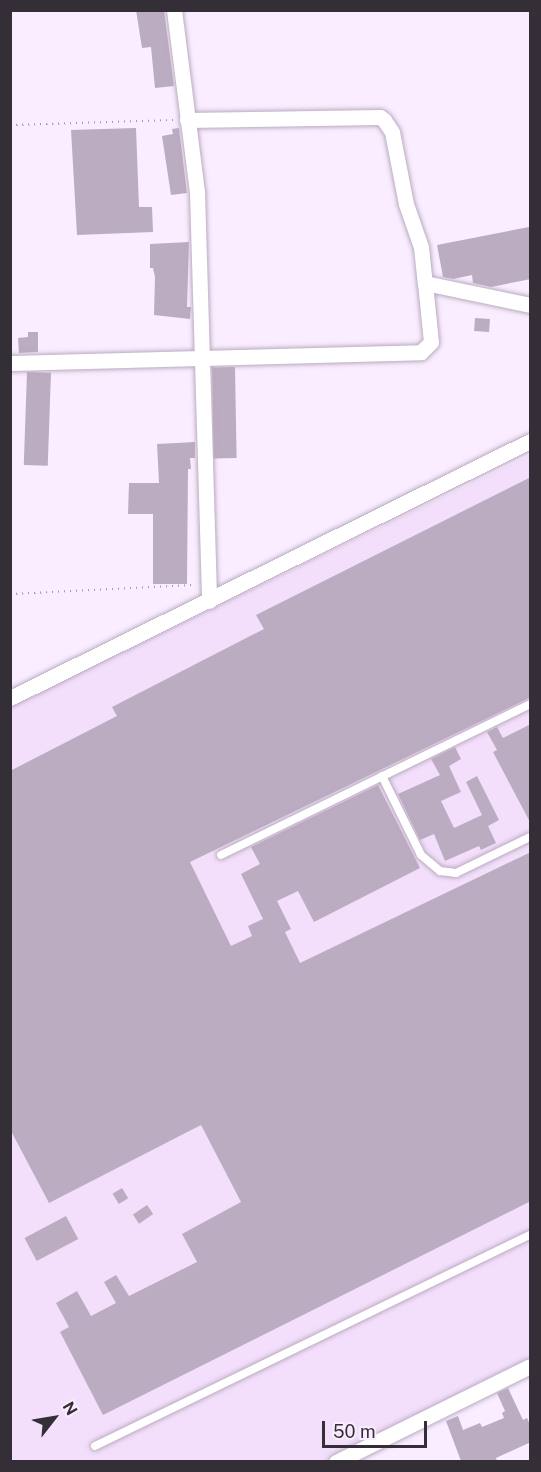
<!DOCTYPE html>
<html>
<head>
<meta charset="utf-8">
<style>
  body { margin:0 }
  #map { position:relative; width:541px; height:1472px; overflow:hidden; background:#faedff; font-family:"Public Sans",sans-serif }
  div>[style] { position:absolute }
  .built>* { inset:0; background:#f3dffb }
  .building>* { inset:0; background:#bbacc1; transform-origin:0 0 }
  .path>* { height:2px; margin-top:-1px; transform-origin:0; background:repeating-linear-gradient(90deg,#a298a6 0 1.5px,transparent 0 6px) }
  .roads { filter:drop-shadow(0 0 2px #baabc0) drop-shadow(0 0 2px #baabc0) }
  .service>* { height:8px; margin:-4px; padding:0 4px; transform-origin:4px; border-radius:4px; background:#fff }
  .minor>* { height:15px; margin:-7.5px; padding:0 7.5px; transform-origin:7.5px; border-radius:7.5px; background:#fff }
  span { translate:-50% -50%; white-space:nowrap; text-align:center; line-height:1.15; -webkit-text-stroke:4.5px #faedff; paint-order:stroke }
  .frame { position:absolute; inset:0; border:12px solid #342e36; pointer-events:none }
  .north { position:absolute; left:24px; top:1388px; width:60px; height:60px; -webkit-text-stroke:4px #faedff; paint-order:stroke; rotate:59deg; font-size:16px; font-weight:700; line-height:24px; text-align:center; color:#342e36 }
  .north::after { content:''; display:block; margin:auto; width:21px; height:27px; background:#342e36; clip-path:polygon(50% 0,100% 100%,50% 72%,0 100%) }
  .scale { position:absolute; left:322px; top:1421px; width:105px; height:27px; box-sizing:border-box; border:3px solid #342e36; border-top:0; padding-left:8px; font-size:18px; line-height:21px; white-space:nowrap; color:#342e36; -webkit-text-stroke:4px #faedff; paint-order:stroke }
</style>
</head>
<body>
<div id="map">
  <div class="built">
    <div style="clip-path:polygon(530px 455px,530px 1364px,327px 1461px,11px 1462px,11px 706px)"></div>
  </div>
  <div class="building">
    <div style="clip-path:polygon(136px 10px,164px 10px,174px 86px,155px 88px,151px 47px,142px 48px)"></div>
    <div style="clip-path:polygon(136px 128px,139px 207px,152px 207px,153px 232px,77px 235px,71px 130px)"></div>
    <div style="clip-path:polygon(179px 128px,187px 193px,171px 195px,162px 136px,173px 134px,172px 129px)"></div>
    <div style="clip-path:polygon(529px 227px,531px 279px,491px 287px,473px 283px,472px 275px,453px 279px,443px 277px,437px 245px)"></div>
    <div style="clip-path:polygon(189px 242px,187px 307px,191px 307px,190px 319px,154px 315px,155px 277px,153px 268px,150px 268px,150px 244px)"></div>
    <div style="left:475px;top:318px;width:15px;height:13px;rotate:4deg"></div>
    <div style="clip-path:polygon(28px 332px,38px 332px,38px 352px,19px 353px,18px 338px,28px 337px)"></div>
    <div style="left:235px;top:367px;width:91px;height:23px;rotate:89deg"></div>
    <div style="left:27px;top:372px;width:24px;height:93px;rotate:2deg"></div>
    <div style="clip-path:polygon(195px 442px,195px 458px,190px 458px,191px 469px,188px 469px,187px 584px,153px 584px,153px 514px,128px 514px,129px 483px,159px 483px,157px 444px)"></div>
    <div style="clip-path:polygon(531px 477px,531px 697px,190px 862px,231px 946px,252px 936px,248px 926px,263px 919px,241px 874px,260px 864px,251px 847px,378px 785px,420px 868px,314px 922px,298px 891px,277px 901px,291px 929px,285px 932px,300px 963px,531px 852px,531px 1201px,103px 1415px,60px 1332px,69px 1327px,56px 1303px,77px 1291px,91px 1316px,116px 1303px,104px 1282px,116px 1275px,129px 1296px,197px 1262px,182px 1234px,241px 1202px,201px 1125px,49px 1203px,10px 1129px,10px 771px,117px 716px,112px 707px,264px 629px,256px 615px)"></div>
    <div style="clip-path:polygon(531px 724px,531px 824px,493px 752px,497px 750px,487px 732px,497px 727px,503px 738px)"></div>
    <div style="clip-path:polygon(455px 747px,461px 759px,449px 766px,461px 792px,441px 801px,454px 828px,482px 815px,466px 782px,477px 776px,499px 820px,488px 826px,496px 843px,481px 850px,479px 846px,445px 861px,434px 834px,420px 840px,398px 794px,440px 775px,431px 759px)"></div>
    <div style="left:122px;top:1188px;width:12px;height:11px;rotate:59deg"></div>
    <div style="left:147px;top:1205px;width:11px;height:17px;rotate:56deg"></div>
    <div style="left:66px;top:1216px;width:26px;height:47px;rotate:62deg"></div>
    <div style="clip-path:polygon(508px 1388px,523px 1420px,527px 1418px,531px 1427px,531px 1442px,496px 1458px,497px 1461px,461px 1461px,446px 1421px,458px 1416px,463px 1430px,480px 1423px,482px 1427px,504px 1418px,502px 1413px,505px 1411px,497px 1393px)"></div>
  </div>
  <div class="path">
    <div style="left:10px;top:125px;width:163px;rotate:-1.8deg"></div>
    <div style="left:10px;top:594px;width:183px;rotate:-2.8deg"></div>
  </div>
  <div class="roads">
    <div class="service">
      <div style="left:382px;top:776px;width:88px;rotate:63.7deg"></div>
      <div style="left:421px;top:855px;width:25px;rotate:40deg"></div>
      <div style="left:440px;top:871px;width:16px;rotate:7deg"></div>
      <div style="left:456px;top:873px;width:82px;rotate:-25.9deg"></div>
      <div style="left:221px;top:855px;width:344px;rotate:-26deg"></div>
      <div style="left:95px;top:1446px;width:483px;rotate:-25.9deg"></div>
    </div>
    <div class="minor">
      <div style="left:174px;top:10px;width:183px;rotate:82.8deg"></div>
      <div style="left:197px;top:192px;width:409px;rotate:88.3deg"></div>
      <div style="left:187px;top:120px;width:193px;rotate:-0.9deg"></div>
      <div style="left:380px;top:117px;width:5px;rotate:37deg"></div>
      <div style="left:384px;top:120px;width:14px;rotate:56deg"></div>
      <div style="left:392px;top:132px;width:73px;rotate:79deg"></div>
      <div style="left:406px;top:204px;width:46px;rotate:70.8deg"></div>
      <div style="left:421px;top:247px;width:36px;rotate:84deg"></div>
      <div style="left:10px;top:363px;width:411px;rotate:-1.5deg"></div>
      <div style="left:421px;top:352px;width:14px;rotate:-45deg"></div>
      <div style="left:431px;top:342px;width:59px;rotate:-95.8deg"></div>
      <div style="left:425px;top:283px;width:107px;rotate:11.8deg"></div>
      <div style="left:10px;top:698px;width:580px;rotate:-26.3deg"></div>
      <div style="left:336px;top:1462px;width:216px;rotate:-26.3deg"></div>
    </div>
  </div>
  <div class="frame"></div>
  <div class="north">N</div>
  <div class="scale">50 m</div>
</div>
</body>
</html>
